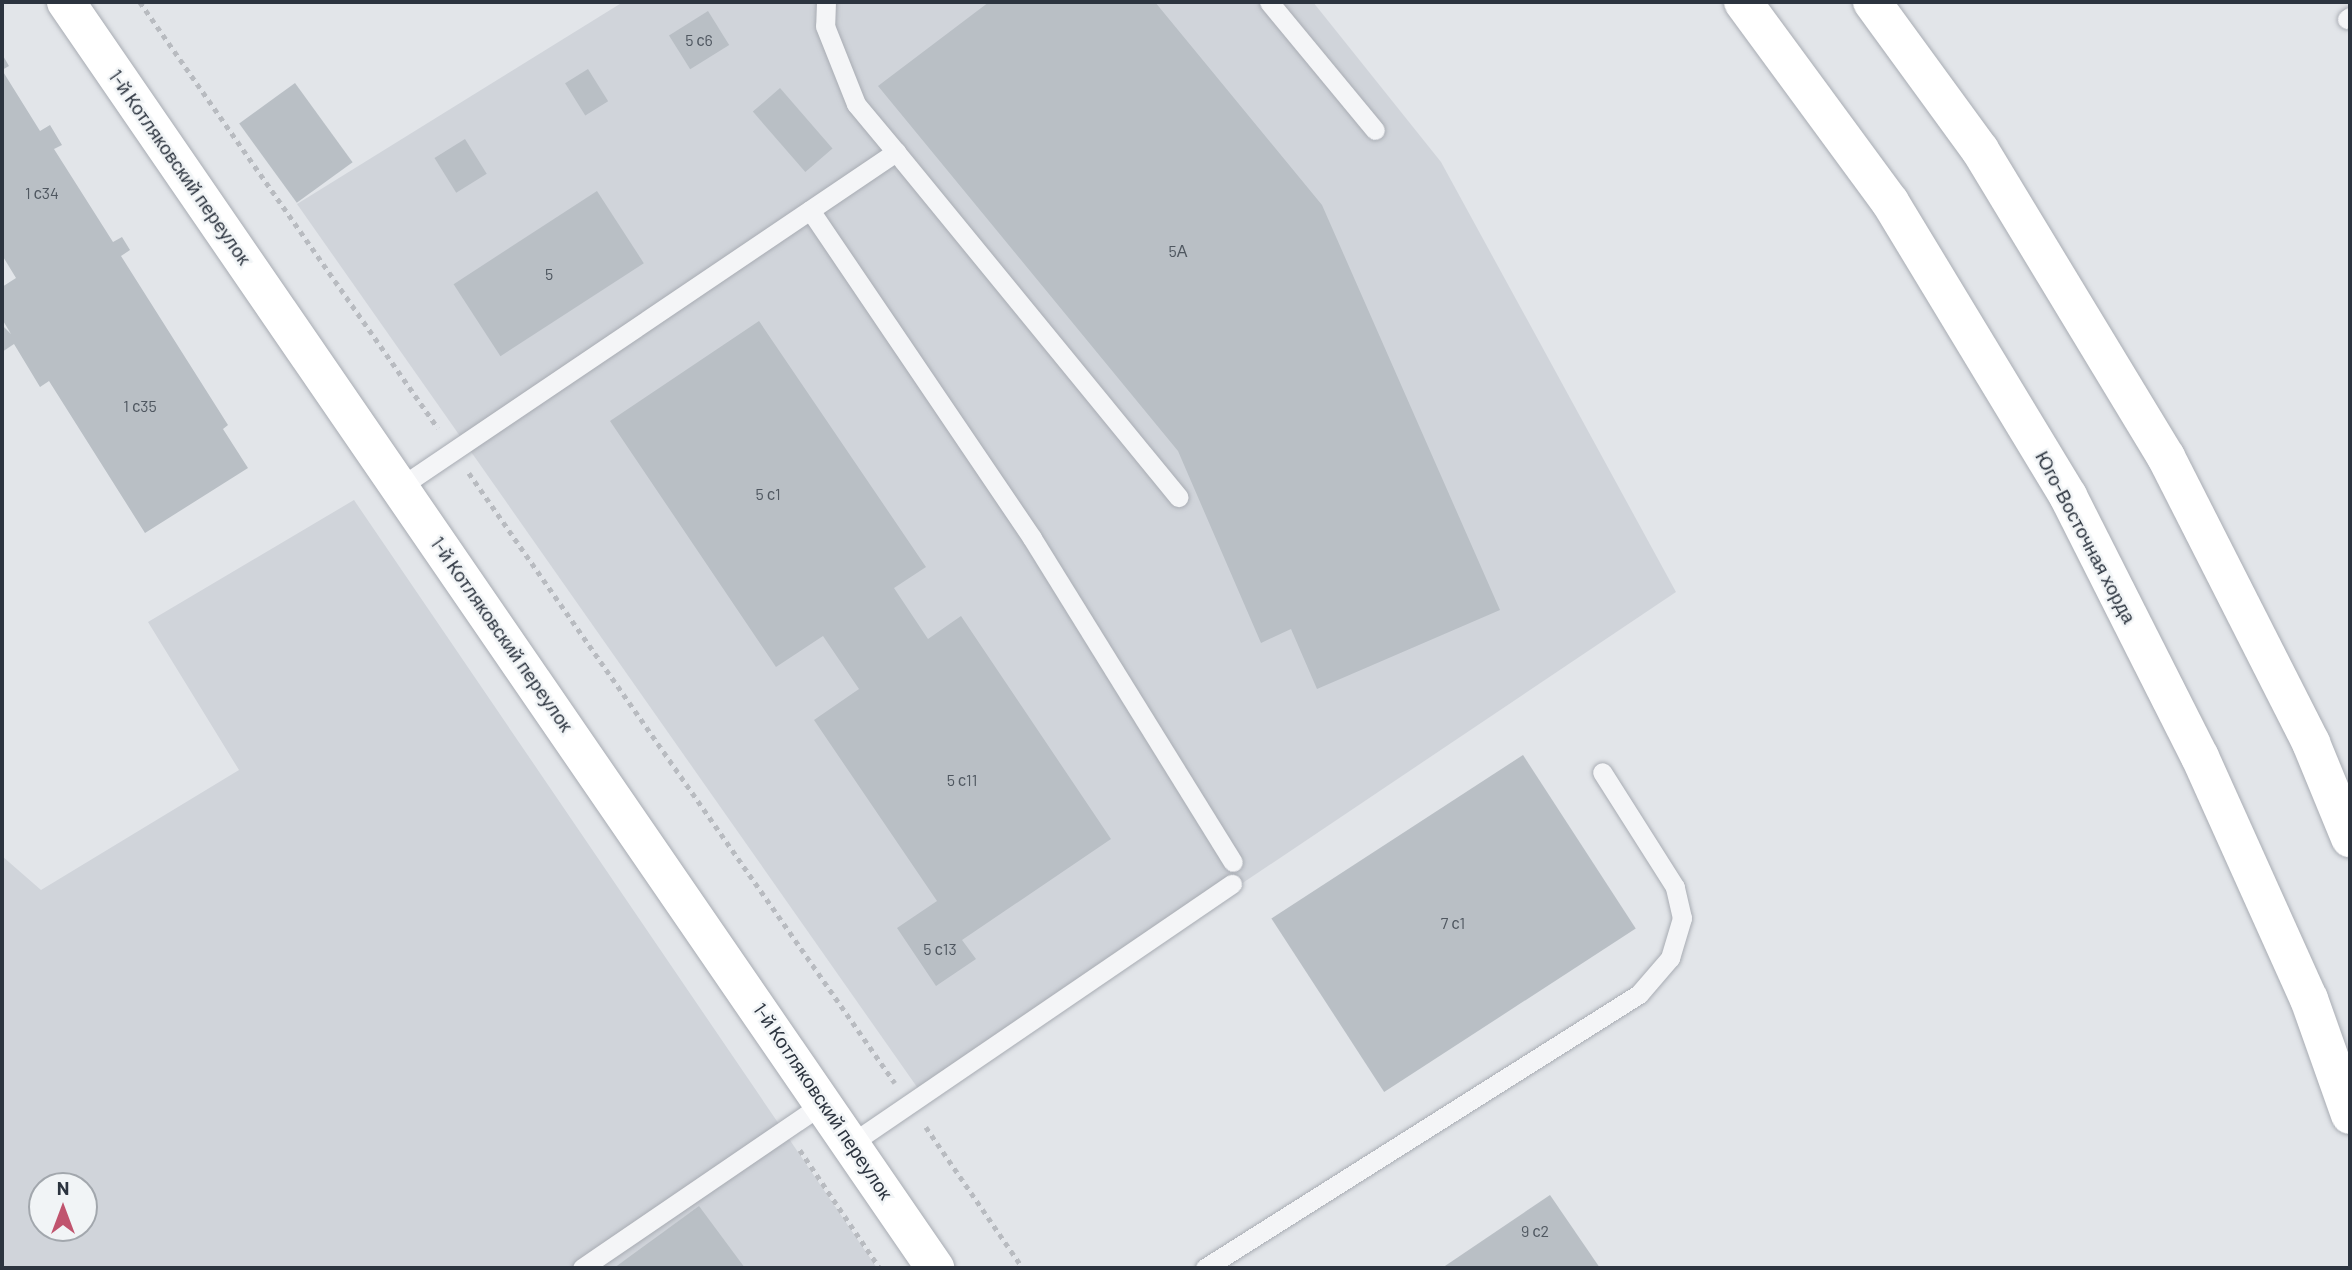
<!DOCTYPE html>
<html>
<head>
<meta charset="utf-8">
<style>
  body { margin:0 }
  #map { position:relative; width:2352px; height:1270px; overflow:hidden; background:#e2e5e9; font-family:Barlow,sans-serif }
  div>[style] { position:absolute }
  .built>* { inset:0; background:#d0d4da }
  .building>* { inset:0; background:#b9bfc5; transform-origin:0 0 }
  .path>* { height:4.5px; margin-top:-2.25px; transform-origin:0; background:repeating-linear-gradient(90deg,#b8bbc0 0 5px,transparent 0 10px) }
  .roads { filter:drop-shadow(0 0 2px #a8acb3) drop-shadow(0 0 2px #a8acb3) }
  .lane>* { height:19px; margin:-9.5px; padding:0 9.5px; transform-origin:9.5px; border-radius:9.5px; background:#f4f5f7 }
  .secondary>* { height:38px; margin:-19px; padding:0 19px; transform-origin:19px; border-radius:19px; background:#fff }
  span { translate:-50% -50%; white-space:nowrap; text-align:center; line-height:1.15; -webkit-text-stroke:5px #f1f4f6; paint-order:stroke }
  .number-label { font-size:16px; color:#4f5760 }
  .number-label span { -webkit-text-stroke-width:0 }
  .street-label { font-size:19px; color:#2c343f }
  .frame { position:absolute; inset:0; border:4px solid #2c343f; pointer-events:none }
  .north { position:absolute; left:28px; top:1172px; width:70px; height:70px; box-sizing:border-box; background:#f1f4f6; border:2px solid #a2a7ad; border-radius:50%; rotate:0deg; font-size:19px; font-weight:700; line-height:28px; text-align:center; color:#2c343f }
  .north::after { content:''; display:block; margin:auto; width:24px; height:32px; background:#c0546e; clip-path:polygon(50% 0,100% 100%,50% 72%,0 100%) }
</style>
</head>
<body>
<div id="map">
  <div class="built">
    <div style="clip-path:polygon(623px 2px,1313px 2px,1441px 162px,1676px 592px,924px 1097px,297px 204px)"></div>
    <div style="clip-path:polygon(evenodd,354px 500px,877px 1268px,2px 1268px,2px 856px,41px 890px,239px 770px,148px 622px,354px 500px,42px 1186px,84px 1186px,84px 1228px,42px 1228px,42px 1186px)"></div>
  </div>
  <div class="building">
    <div style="clip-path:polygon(989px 2px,1155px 2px,1322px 205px,1500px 610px,1317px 689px,1291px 629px,1261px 643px,1178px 451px,878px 86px)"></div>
    <div style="left:708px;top:11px;width:40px;height:46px;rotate:58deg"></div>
    <div style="clip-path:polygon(2px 54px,9px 66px,2px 70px,40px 131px,50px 125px,62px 145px,54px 149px,113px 242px,122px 237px,130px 250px,121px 256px,228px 425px,223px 429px,248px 468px,145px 533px,49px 381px,40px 387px,14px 344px,2px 352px,2px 325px,11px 334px,2px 319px,2px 287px,16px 278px,2px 255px)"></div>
    <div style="left:588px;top:69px;width:38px;height:27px;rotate:58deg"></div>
    <div style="left:295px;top:83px;width:98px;height:69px;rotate:54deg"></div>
    <div style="left:780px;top:88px;width:80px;height:36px;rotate:49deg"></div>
    <div style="left:465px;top:139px;width:41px;height:36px;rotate:58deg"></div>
    <div style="left:597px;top:191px;width:86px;height:171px;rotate:57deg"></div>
    <div style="clip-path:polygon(759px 321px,926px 567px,894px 588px,928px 639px,961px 616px,1111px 839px,962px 940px,976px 959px,936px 986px,897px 928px,937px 901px,814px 720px,859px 689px,823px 636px,776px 667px,610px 421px)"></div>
    <div style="left:1523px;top:755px;width:207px;height:300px;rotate:57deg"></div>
    <div style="clip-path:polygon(1550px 1195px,1600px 1268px,1442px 1268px)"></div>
    <div style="clip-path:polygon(699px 1206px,745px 1268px,614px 1268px)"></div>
  </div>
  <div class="path">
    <div style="left:140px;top:2px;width:520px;rotate:55.03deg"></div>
    <div style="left:469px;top:473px;width:744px;rotate:55.07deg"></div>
    <div style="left:926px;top:1127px;width:171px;rotate:55.5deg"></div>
    <div style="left:800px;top:1150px;width:143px;rotate:55.9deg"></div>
  </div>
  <div class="roads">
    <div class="lane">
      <div style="left:826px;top:2px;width:24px;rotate:92deg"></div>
      <div style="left:825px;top:26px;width:84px;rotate:68.3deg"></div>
      <div style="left:856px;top:104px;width:62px;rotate:50.2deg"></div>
      <div style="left:1269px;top:2px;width:166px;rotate:50.4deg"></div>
      <div style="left:2347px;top:19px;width:4px;rotate:-34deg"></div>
      <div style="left:810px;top:210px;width:396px;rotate:55.9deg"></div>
      <div style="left:1032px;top:538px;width:381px;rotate:58.2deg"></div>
      <div style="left:400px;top:487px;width:599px;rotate:-34.04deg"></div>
      <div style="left:896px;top:152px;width:446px;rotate:50.7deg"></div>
      <div style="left:852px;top:1143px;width:460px;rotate:-34.3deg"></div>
      <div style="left:582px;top:1268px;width:294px;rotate:-34.3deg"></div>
      <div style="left:1205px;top:1268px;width:513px;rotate:-32.27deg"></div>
      <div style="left:1639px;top:994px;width:48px;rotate:-49.3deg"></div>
      <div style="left:1670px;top:958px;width:42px;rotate:-73.3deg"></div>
      <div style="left:1682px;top:918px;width:32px;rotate:-103deg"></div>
      <div style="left:1675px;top:887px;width:136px;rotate:-122.4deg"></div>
    </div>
    <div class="secondary">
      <div style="left:66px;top:2px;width:1536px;rotate:55.53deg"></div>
      <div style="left:1743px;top:2px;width:248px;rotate:53.7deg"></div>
      <div style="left:1890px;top:202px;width:344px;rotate:58.8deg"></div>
      <div style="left:2068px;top:496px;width:292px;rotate:63.2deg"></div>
      <div style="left:2200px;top:757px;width:265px;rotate:65.8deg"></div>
      <div style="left:2309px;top:999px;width:123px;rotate:70.5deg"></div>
      <div style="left:1872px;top:2px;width:183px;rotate:53.9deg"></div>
      <div style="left:1980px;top:150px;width:359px;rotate:58.8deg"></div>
      <div style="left:2166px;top:457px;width:321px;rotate:63.1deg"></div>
      <div style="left:2311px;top:743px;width:103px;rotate:67.7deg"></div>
    </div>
  </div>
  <div class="number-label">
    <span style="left:699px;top:40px">5 с6</span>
    <span style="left:42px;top:193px">1 с34</span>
    <span style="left:1178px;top:251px">5А</span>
    <span style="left:549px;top:274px">5</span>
    <span style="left:140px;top:406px">1 с35</span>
    <span style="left:768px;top:494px">5 с1</span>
    <span style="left:962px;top:780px">5 с11</span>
    <span style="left:1453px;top:923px">7 с1</span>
    <span style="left:940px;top:949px">5 с13</span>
    <span style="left:1535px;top:1231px">9 с2</span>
  </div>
  <div class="street-label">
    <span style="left:180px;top:167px;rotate:55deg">1-й Котляковский переулок</span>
    <span style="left:2086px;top:537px;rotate:62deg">Юго-Восточная хорда</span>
    <span style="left:502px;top:634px;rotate:55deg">1-й Котляковский переулок</span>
    <span style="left:823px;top:1101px;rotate:56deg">1-й Котляковский переулок</span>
  </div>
  <div class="frame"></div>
  <div class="north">N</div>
</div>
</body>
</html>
